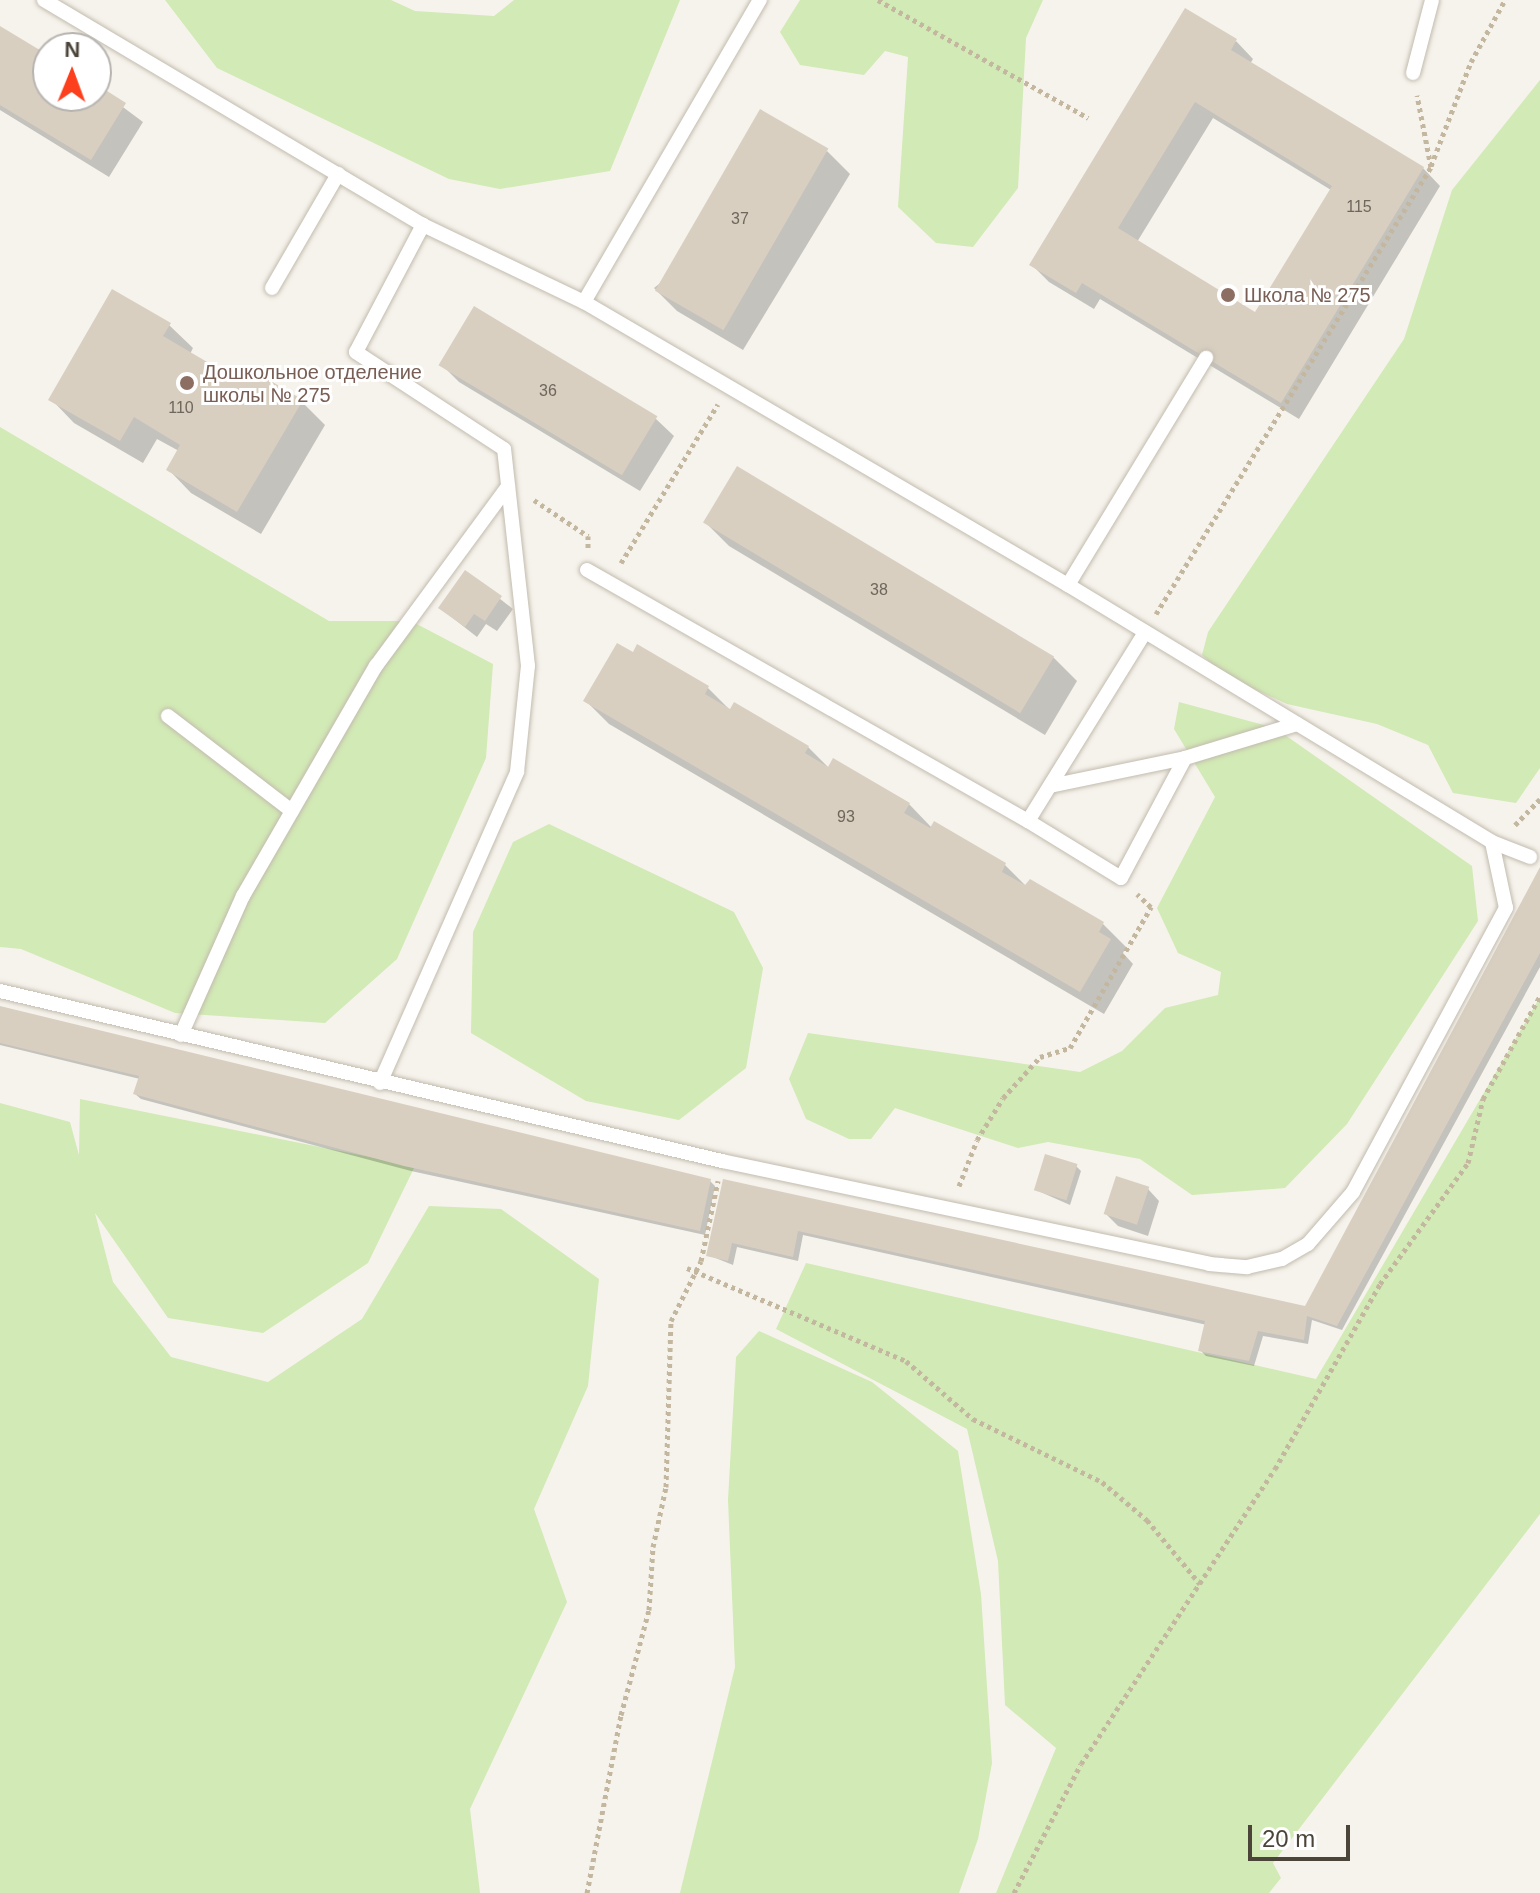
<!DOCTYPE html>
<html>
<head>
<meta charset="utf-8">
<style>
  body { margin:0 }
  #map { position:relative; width:1540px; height:1893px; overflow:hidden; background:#f6f3ec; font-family:Arial,sans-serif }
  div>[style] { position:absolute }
  .green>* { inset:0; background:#d2eab5 }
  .shadow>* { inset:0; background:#0003 }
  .building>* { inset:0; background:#d8cfc1; transform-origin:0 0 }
  .path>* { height:5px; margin-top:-2.5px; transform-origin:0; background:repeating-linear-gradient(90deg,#c4b79f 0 4px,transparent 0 8px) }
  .roads { filter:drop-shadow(0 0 2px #c2bbae) drop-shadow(0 0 2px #c2bbae) }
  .lane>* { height:14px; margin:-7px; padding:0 7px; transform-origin:7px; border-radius:7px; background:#fff }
  .dots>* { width:22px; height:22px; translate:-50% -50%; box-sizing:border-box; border:4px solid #fff; border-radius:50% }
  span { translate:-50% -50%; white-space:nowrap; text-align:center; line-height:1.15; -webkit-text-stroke:6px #fff; paint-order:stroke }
  .number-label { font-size:16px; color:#6e675b }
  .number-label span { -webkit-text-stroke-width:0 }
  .education-label { font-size:20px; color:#785e54 }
  .left { translate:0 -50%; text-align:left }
  .north { position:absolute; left:32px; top:32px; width:80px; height:80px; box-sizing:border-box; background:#fff; border:2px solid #b7b4b0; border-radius:50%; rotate:1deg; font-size:22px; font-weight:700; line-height:32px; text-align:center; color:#4b4439 }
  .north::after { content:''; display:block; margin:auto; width:28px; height:36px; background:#fc3f1d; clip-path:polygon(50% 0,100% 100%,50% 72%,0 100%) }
  .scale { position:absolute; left:1248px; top:1825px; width:102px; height:36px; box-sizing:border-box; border:4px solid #4b4439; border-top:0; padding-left:10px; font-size:24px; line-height:28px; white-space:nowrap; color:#4b4439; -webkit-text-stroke:6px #fff; paint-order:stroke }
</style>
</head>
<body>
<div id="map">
  <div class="green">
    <div style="clip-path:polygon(165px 0,391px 0,415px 11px,494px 16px,514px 0,680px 0,610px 171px,500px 189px,449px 179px,217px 68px)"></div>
    <div style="clip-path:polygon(800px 0,1043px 0,1026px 38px,1018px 188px,973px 247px,936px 243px,898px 207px,908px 57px,885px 51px,864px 75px,800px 65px,780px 32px)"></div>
    <div style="clip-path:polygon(1540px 80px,1540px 768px,1516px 803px,1453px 793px,1428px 745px,1377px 724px,1287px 704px,1225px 676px,1202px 655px,1208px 632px,1404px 339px,1452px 190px)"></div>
    <div style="clip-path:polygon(0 427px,329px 621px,411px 621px,493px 664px,486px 758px,397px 959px,325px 1023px,175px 1013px,21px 949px,0 947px)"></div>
    <div style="clip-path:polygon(1179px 702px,1275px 728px,1472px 866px,1478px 921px,1347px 1124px,1285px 1188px,1192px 1195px,1140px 1159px,1048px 1142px,1018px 1148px,895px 1108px,871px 1139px,849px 1139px,806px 1119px,789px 1079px,808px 1033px,1080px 1072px,1122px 1051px,1165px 1008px,1218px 995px,1221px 972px,1178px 953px,1157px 908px,1215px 797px,1174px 729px)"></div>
    <div style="clip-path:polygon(549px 824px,734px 912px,763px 968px,746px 1068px,679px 1120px,586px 1101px,471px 1033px,473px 932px,513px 842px)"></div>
    <div style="clip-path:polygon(1540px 997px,1540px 1514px,1273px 1863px,1281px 1878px,1269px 1893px,996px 1893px,1056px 1748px,1005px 1705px,998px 1561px,967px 1429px,776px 1329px,806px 1263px,1316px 1379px)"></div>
    <div style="clip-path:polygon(80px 1099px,415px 1166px,368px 1263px,263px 1333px,168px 1318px,95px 1213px,113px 1282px,171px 1357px,268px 1382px,362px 1319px,429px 1206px,501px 1209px,599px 1279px,588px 1386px,534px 1509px,567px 1602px,470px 1809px,480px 1893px,0 1893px,0 1103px,70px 1122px,79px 1155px)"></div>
    <div style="clip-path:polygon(759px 1331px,872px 1382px,958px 1451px,981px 1594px,992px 1763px,978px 1839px,959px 1893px,680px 1893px,735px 1667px,728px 1500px,736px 1357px)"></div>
  </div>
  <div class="shadow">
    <div style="clip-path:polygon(0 28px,48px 57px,48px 96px,96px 96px,96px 87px,143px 122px,109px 177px,0 110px)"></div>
    <div style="clip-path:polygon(evenodd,1236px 41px,1253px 59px,1250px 64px,1423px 168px,1440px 186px,1299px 419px,1100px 299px,1094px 309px,1049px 282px,1031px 264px,1236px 41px,1213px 118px,1331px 190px,1255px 315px,1137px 242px,1213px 118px)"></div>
    <div style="clip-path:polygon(827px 151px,850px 174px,743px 350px,677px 311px,654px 288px)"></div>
    <div style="clip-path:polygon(169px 325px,193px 348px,190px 354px,237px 382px,302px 402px,325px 425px,261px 534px,191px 493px,168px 469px,179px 451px,157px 439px,143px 463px,74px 423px,51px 399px)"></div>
    <div style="clip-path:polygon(441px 364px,656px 419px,674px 436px,640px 491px,459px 382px)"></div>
    <div style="clip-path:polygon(738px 469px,1054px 658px,1077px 681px,1045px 735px,729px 546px,706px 523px)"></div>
    <div style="clip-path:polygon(466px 572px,513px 609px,497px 631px,486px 624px,477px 637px,440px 608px)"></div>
    <div style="clip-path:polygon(708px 688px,731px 711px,808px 747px,829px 768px,909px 804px,932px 828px,935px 824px,1005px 865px,1027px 887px,1103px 924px,1126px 947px,1123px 953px,1133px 964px,1104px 1014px,609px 724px,585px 700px)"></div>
    <div style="clip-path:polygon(1540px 873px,1540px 967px,1342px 1330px,1312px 1320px,1308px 1344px,1263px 1336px,1254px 1366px,1206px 1356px,1201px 1351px,1207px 1325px,803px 1235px,798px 1261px,737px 1247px,733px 1265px,708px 1255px,724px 1181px,1306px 1309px)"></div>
    <div style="clip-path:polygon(0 1008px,710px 1181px,715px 1186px,705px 1235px,411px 1171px,141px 1099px,135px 1094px,140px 1079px,0 1045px)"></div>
    <div style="clip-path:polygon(1076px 1166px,1081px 1171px,1070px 1205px,1036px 1190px)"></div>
    <div style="clip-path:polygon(1148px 1189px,1159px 1201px,1148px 1236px,1118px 1226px,1106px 1214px)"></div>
  </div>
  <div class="building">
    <div style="clip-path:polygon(evenodd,1185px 8px,1237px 39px,1231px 50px,1424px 167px,1281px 403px,1082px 283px,1076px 293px,1029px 265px,1185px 8px,1195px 102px,1332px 186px,1255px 312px,1118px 228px,1195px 102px)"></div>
    <div style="clip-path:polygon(0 26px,48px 55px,48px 96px,96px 96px,96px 84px,126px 103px,91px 160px,0 105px)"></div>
    <div style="left:760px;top:109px;width:79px;height:210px;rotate:30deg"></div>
    <div style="clip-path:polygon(112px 289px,171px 323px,163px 336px,236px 379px,244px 365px,303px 400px,237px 512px,166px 470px,180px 445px,134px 417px,120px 441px,48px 400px)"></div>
    <div style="left:474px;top:306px;width:214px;height:69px;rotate:31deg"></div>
    <div style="left:737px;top:466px;width:370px;height:66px;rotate:31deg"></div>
    <div style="clip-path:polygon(465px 570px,502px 596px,485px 621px,474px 614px,465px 627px,438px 608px)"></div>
    <div style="clip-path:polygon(617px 643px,633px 652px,637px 644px,709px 686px,705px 694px,730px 709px,734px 702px,809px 746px,805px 753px,828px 767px,833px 758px,910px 803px,904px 813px,930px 828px,934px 821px,1006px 863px,1002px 872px,1025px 885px,1030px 879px,1104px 922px,1099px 932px,1111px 939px,1080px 992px,583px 701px)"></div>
    <div style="clip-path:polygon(1540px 867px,1540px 953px,1337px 1326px,1307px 1316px,1304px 1340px,1258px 1331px,1249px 1361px,1198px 1351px,1205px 1321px,798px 1231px,793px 1257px,732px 1243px,728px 1261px,706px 1256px,723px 1179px,1305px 1306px)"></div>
    <div style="clip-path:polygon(0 1006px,711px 1179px,700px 1231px,404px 1166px,133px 1094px,139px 1076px,0 1043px)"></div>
    <div style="left:1045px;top:1154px;width:34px;height:38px;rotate:17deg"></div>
    <div style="left:1116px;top:1176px;width:35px;height:40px;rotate:18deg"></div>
  </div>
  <div class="path">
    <div style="left:878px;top:0;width:241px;rotate:29.3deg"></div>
    <div style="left:1431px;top:166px;width:111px;rotate:-69deg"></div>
    <div style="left:1471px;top:62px;width:71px;rotate:-61.3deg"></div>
    <div style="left:534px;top:500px;width:65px;rotate:33.7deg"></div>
    <div style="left:588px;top:536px;width:13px;rotate:90deg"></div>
    <div style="left:621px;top:563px;width:186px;rotate:-58.6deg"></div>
    <div style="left:1156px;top:614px;width:525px;rotate:-58.4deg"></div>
    <div style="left:1431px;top:167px;width:73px;rotate:-101deg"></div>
    <div style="left:1515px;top:825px;width:36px;rotate:-46deg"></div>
    <div style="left:959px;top:1186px;width:49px;rotate:-68.6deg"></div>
    <div style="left:977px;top:1140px;width:49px;rotate:-58.2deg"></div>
    <div style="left:1003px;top:1098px;width:55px;rotate:-47.9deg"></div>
    <div style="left:1040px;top:1057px;width:31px;rotate:-17deg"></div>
    <div style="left:1070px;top:1048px;width:163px;rotate:-60.1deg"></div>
    <div style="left:1151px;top:907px;width:19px;rotate:-137deg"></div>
    <div style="left:687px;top:1268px;width:238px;rotate:23deg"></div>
    <div style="left:906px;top:1361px;width:89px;rotate:40.9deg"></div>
    <div style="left:973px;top:1419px;width:144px;rotate:26deg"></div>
    <div style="left:1102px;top:1482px;width:59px;rotate:40.2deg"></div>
    <div style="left:1147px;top:1520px;width:83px;rotate:50.4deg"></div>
    <div style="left:587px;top:1893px;width:181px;rotate:-79.2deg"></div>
    <div style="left:621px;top:1715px;width:109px;rotate:-75.1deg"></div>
    <div style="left:649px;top:1610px;width:63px;rotate:-86.4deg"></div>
    <div style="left:653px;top:1547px;width:61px;rotate:-77.8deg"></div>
    <div style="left:666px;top:1487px;width:166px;rotate:-88.3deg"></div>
    <div style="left:671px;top:1321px;width:67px;rotate:-63.4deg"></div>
    <div style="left:701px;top:1261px;width:82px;rotate:-78deg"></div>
    <div style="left:1014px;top:1893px;width:145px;rotate:-62.6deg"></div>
    <div style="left:1081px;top:1764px;width:353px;rotate:-56.7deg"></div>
    <div style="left:1275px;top:1469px;width:213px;rotate:-60.4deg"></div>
    <div style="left:1380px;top:1284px;width:150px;rotate:-54deg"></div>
    <div style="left:1468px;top:1163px;width:66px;rotate:-76.8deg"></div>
    <div style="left:1483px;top:1099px;width:118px;rotate:-61deg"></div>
  </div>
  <div class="roads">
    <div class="lane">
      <div style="left:44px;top:0;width:441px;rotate:30.7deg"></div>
      <div style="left:423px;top:225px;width:178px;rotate:25.6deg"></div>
      <div style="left:584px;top:302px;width:561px;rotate:30.32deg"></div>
      <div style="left:1068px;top:585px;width:496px;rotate:31.2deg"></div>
      <div style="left:1492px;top:842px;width:41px;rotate:21.5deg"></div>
      <div style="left:1413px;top:73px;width:75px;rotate:-75.4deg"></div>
      <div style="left:272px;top:288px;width:132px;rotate:-59.9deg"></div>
      <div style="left:584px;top:302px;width:350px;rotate:-59.8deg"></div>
      <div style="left:587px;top:570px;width:507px;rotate:29.65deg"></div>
      <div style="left:1028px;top:821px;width:222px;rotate:-58.2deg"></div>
      <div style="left:1068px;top:585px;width:266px;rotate:-58.7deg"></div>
      <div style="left:168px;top:716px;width:156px;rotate:37.5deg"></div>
      <div style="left:1050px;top:786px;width:138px;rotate:-11.7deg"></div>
      <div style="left:1028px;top:821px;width:109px;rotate:31.5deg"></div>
      <div style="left:1121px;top:878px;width:136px;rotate:-61.9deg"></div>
      <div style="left:1185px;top:758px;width:117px;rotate:-16.9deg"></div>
      <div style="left:0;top:991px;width:742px;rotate:13.25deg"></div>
      <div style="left:722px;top:1161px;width:498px;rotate:11.9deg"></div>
      <div style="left:1209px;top:1264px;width:38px;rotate:5deg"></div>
      <div style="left:1247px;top:1267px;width:36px;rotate:-13deg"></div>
      <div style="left:1282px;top:1259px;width:30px;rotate:-30deg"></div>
      <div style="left:1308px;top:1244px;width:69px;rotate:-49.1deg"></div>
      <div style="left:1353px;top:1192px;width:323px;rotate:-61.7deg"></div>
      <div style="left:1506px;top:908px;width:67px;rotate:-102deg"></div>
      <div style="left:181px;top:1035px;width:152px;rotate:-66deg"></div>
      <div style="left:243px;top:896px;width:266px;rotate:-60deg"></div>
      <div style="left:376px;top:666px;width:223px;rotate:-53.7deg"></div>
      <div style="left:380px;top:1083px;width:340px;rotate:-66.2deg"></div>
      <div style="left:517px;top:772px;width:107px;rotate:-84.1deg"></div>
      <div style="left:528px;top:666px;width:218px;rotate:-96.3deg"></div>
      <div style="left:504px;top:449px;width:177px;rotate:-146.8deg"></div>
      <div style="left:356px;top:352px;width:144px;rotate:-62.2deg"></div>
    </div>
  </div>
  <div class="dots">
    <div style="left:1228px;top:295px;background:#8d6e63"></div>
    <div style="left:187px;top:383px;background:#8d6e63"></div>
  </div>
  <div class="number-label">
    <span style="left:1359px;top:207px">115</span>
    <span style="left:740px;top:219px">37</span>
    <span style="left:548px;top:391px">36</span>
    <span style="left:181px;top:408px">110</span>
    <span style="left:879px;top:590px">38</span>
    <span style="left:846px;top:817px">93</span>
  </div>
  <div class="education-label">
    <span class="left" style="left:1244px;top:295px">Школа № 275</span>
    <span class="left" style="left:203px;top:384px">Дошкольное отделение<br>школы № 275</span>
  </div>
  <div class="north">N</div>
  <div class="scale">20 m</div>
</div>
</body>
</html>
